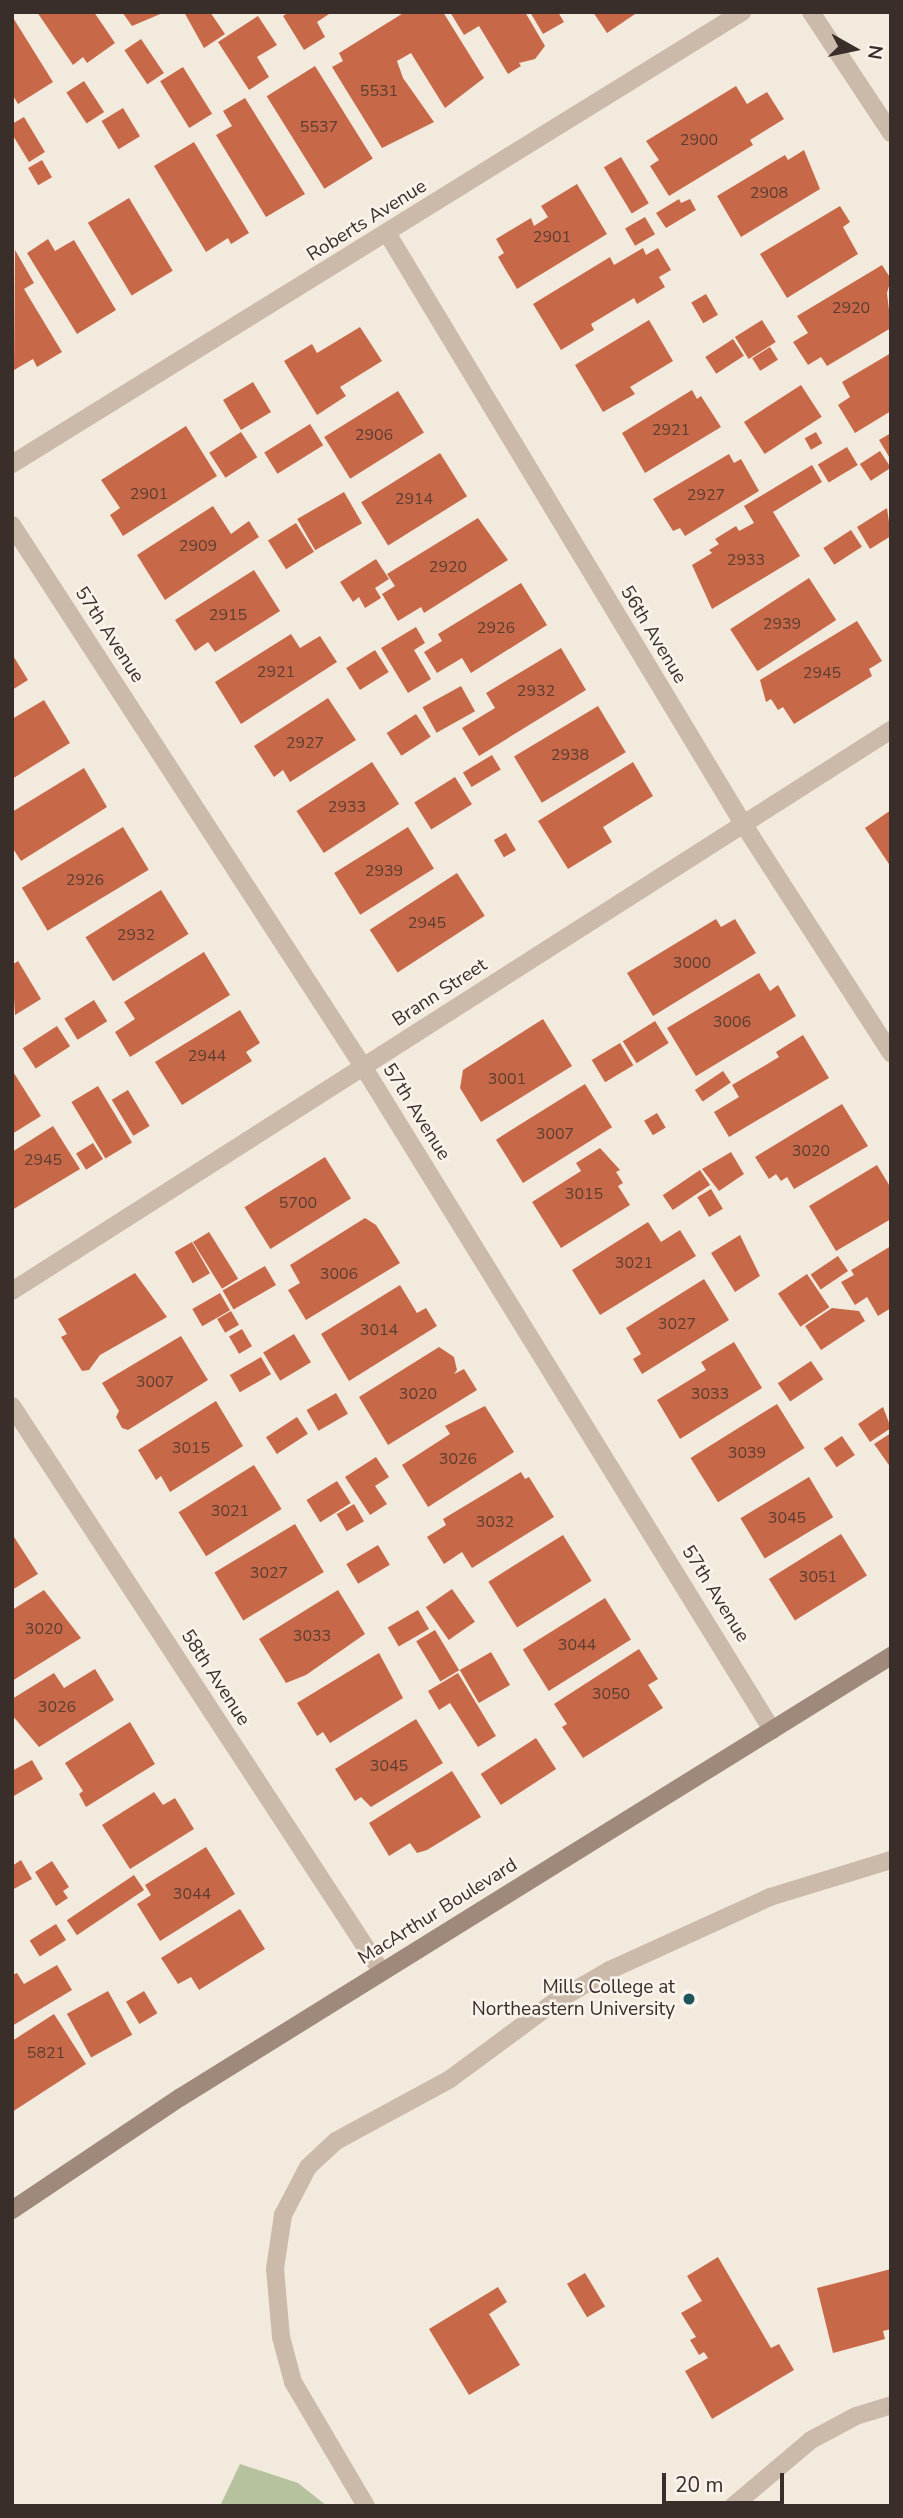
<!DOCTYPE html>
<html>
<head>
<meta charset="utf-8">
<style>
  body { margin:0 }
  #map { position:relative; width:903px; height:2518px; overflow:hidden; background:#f3eade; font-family:"Nunito Sans",sans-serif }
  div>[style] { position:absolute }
  .green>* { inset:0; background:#b6c29e }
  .building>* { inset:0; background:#c76949; transform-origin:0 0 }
  .service>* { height:18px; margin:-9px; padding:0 9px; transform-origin:9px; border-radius:9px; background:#cbbaaa }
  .minor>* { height:18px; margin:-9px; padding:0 9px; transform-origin:9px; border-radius:9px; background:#cbbaaa }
  .secondary>* { height:18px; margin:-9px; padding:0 9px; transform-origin:9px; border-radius:9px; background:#9f897b }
  .dots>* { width:19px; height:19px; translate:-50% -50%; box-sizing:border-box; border:4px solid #faf3eb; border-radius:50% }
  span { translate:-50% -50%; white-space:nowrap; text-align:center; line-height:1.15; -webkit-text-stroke:5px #faf3eb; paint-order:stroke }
  .number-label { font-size:16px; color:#5c3d31 }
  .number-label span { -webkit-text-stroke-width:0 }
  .street-label { font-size:19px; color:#392e29 }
  .poi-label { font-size:19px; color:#392e29 }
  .right { translate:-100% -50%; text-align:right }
  .frame { position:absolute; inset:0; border:14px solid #392e29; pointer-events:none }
  .north { position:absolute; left:819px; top:14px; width:70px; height:70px; -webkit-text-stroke:5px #faf3eb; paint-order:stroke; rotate:99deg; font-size:19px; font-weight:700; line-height:28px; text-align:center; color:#392e29 }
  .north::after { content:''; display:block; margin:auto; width:24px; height:32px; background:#392e29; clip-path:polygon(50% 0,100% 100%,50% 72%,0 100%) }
  .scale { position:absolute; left:662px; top:2473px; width:122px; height:32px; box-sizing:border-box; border:4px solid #392e29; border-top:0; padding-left:9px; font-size:21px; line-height:24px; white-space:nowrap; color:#392e29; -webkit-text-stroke:5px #faf3eb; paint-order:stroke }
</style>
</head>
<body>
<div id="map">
  <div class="green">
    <div style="clip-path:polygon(240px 2464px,298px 2483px,327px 2506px,220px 2506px)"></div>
  </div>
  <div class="building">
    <div style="clip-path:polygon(37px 12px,94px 12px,115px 43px,87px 63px,83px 57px,73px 65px)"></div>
    <div style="clip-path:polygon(122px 12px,165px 12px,132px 26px)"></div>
    <div style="clip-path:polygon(184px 12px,210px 12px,225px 34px,204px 48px)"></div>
    <div style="clip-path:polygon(289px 12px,332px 12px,317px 22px,325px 37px,304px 50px,283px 16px)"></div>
    <div style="clip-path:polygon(405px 12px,443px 12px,484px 78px,445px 108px,411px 53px,397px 61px,403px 78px,434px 122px,382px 148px,332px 67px,343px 61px,339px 53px)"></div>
    <div style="clip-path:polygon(450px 12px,525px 12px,545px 46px,535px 59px,519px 63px,521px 66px,508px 74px,479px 26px,464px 35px)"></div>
    <div style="clip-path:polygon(530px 12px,558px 12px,564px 22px,543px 34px)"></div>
    <div style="clip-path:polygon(593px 12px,638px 12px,607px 33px)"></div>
    <div style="clip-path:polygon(12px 16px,53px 82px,18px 104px,12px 94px)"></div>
    <div style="clip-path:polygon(258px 16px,277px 45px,257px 57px,269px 77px,249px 90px,218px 42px)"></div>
    <div style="left:141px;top:39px;width:41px;height:20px;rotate:56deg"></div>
    <div style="left:315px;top:66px;width:109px;height:57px;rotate:58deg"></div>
    <div style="left:183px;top:67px;width:55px;height:27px;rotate:58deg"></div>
    <div style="left:84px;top:81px;width:37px;height:21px;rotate:57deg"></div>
    <div style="clip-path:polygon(736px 86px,747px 104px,767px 92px,784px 119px,750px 140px,753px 145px,669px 196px,650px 166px,659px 160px,646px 141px)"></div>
    <div style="clip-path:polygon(245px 98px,305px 194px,266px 217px,216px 135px,232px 126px,223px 111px)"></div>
    <div style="left:123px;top:108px;width:33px;height:25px;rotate:59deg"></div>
    <div style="clip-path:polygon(24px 117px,45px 152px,29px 162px,12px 134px,12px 124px)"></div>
    <div style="clip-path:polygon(194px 142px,249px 233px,231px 244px,228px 238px,206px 252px,154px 166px)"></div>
    <div style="clip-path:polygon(804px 150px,820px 189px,741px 237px,717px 196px,785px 155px,788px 160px)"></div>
    <div style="left:621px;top:157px;width:54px;height:20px;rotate:59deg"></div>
    <div style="left:42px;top:160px;width:20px;height:16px;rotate:60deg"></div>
    <div style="clip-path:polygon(577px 184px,607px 234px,517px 289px,498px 257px,504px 253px,496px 239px,531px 218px,534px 226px,548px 217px,541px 206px)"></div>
    <div style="left:129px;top:198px;width:85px;height:48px;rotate:59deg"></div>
    <div style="clip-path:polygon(679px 199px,681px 203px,690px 199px,696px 210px,666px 228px,656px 213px)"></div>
    <div style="clip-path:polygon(840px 206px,850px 222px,843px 227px,858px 254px,787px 298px,760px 254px)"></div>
    <div style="left:645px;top:217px;width:20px;height:23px;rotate:60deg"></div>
    <div style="clip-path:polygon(48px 239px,55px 251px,74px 240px,116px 310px,77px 334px,27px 253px)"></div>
    <div style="clip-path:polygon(643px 248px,646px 255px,658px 248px,671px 270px,659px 277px,665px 287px,637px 304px,634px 298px,591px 324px,594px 330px,561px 350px,533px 304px,610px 257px,614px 265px)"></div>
    <div style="clip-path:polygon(15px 250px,34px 283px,24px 289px,62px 352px,37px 367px,33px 359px,14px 370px)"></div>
    <div style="clip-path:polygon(882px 265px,891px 279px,887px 293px,891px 328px,827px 366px,821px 357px,808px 365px,793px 342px,808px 333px,797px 316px)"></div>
    <div style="left:706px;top:294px;width:24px;height:17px;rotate:60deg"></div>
    <div style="clip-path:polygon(649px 320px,673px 361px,630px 387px,635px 394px,603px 412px,575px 365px)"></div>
    <div style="left:762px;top:320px;width:26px;height:32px;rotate:58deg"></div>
    <div style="clip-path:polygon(360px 327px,382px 361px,340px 387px,346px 396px,317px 415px,284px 361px,312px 344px,317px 353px)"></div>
    <div style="left:733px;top:339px;width:20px;height:33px;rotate:57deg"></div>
    <div style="left:770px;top:347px;width:15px;height:21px;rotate:58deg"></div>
    <div style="clip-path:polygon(891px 353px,891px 411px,855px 433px,838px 405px,850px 397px,842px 382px)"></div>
    <div style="left:253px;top:382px;width:35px;height:35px;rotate:59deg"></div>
    <div style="left:801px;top:385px;width:38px;height:68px;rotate:57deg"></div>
    <div style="clip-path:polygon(692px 390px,697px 399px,701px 396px,721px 427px,645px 473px,622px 433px)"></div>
    <div style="left:398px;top:391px;width:49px;height:87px;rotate:58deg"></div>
    <div style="left:310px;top:424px;width:25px;height:54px;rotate:58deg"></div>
    <div style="clip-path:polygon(186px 426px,217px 476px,123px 536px,110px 515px,120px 508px,101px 480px)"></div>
    <div style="left:241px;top:432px;width:30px;height:38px;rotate:57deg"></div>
    <div style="left:816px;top:432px;width:13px;height:13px;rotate:61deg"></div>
    <div style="clip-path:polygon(891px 433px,891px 460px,879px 440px)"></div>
    <div style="left:847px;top:447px;width:21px;height:34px;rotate:59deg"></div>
    <div style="left:880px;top:451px;width:20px;height:24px;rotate:57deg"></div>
    <div style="left:440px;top:453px;width:51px;height:93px;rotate:58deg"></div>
    <div style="clip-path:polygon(729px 454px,734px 463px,741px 459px,759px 491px,685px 536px,680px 528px,673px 531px,653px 499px)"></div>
    <div style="clip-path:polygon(812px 465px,822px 482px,773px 512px,800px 556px,712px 609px,692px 565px,712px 553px,709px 550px,719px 544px,715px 539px,736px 526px,739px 531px,754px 523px,744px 506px)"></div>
    <div style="left:344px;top:492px;width:36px;height:54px;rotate:60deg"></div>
    <div style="clip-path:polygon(213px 506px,231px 534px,249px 521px,259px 537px,165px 600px,137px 555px)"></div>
    <div style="clip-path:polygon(887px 508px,891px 536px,870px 549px,857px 527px)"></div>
    <div style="clip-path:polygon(478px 518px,508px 560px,424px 613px,421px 607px,398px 621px,382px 594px,395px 586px,387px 574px)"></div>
    <div style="left:296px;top:523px;width:34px;height:33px;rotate:58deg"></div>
    <div style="left:851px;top:530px;width:20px;height:33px;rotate:57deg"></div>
    <div style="clip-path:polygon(376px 559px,389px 579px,375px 588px,381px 598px,365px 608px,359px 597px,353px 602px,340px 582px)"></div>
    <div style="clip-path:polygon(254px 570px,280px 611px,215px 652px,208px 642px,195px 651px,175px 620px)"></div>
    <div style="left:809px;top:578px;width:50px;height:94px;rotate:57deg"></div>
    <div style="clip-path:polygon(521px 583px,547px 625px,471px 673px,462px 658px,437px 673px,424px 652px,442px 641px,438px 634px)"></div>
    <div style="clip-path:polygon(857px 621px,882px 661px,869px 669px,872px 676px,794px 724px,783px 707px,778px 710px,771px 699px,766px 702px,760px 680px)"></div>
    <div style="clip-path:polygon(416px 627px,425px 643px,414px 650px,431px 679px,408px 693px,381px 648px)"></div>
    <div style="clip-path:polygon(291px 634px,300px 648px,320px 636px,337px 662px,241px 724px,215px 682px)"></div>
    <div style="clip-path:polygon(561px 648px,586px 690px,479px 756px,462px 728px,495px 708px,486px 693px)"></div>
    <div style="left:375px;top:650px;width:26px;height:34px;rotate:58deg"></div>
    <div style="clip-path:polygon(12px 654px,28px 680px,12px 690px)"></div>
    <div style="left:461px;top:686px;width:29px;height:44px;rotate:61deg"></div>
    <div style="clip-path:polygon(328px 698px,356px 740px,290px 782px,283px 770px,274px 777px,254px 746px)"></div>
    <div style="clip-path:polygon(44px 700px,70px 743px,12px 779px,12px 719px)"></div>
    <div style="left:598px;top:706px;width:54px;height:98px;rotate:59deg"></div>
    <div style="left:416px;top:714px;width:27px;height:35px;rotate:57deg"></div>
    <div style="left:492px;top:755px;width:17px;height:34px;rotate:59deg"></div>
    <div style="left:372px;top:762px;width:50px;height:90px;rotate:57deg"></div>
    <div style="clip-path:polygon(633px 762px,653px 796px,603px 827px,612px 842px,568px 869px,538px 821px)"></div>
    <div style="clip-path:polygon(84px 768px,107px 807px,21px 861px,12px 847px,12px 812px)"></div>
    <div style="left:455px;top:777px;width:32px;height:48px;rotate:58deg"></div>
    <div style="clip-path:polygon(891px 810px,891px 867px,865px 828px)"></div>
    <div style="left:123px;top:827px;width:50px;height:118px;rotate:59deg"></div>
    <div style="left:408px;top:827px;width:49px;height:87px;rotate:58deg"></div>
    <div style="left:506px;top:833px;width:20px;height:14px;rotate:60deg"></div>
    <div style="left:457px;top:873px;width:51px;height:104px;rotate:57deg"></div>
    <div style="left:161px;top:890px;width:52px;height:89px;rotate:58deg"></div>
    <div style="clip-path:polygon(716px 919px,721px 927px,735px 919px,756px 953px,653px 1016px,627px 973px)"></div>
    <div style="clip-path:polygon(204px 952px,230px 995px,130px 1057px,115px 1032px,135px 1019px,124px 1002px)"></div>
    <div style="clip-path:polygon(18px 961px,41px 999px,15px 1015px,12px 965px)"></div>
    <div style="clip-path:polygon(759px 973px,770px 991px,778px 985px,796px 1016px,696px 1076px,667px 1028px)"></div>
    <div style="left:94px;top:1000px;width:25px;height:35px;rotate:58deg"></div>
    <div style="clip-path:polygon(240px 1010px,260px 1043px,246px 1052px,252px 1061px,182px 1105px,155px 1062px)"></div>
    <div style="clip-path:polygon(543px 1019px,572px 1066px,481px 1122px,460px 1088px,463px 1070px)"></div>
    <div style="left:655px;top:1021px;width:26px;height:38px;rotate:58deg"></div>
    <div style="left:57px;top:1026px;width:24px;height:41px;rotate:57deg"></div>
    <div style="clip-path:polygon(803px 1035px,829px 1078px,729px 1137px,714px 1112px,739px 1097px,732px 1085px,779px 1057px,776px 1052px)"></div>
    <div style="left:620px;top:1043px;width:26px;height:33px;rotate:59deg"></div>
    <div style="clip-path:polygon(12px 1070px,41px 1116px,12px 1134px)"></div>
    <div style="left:723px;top:1071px;width:14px;height:34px;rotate:56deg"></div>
    <div style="left:585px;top:1084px;width:51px;height:105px;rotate:58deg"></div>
    <div style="left:98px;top:1086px;width:66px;height:31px;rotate:59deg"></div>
    <div style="left:128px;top:1090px;width:42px;height:19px;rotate:59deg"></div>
    <div style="clip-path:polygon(842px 1104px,868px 1146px,794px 1189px,787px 1177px,781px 1181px,776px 1174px,769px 1179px,755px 1157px)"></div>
    <div style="left:657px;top:1113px;width:17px;height:15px;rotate:59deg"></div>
    <div style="clip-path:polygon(53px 1126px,80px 1169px,12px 1210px,12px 1152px)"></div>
    <div style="left:93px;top:1143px;width:19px;height:20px;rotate:58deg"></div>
    <div style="clip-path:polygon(600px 1148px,620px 1170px,616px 1172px,623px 1183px,618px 1186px,630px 1205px,561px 1248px,532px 1202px,581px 1171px,576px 1163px)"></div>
    <div style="clip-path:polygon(731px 1152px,744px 1174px,719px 1191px,702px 1169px)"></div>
    <div style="left:325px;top:1157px;width:49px;height:95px;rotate:58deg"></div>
    <div style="clip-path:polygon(877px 1165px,891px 1188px,891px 1219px,836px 1251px,809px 1206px)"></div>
    <div style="left:700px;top:1170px;width:18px;height:45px;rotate:56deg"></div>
    <div style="left:711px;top:1189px;width:23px;height:16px;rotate:59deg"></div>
    <div style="clip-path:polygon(365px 1218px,376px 1225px,400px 1263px,306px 1320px,288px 1290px,300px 1283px,290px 1265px)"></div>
    <div style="clip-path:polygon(648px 1222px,661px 1242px,680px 1230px,696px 1256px,600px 1315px,572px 1270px)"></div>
    <div style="left:209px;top:1232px;width:55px;height:19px;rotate:58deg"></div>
    <div style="clip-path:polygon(740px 1235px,760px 1276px,735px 1292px,711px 1253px)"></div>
    <div style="left:192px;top:1242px;width:36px;height:20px;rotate:60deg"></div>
    <div style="clip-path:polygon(891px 1246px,891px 1308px,878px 1316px,867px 1297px,855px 1305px,841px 1282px,854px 1275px,851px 1270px)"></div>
    <div style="left:838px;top:1256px;width:18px;height:33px;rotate:56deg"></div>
    <div style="left:265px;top:1266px;width:22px;height:49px;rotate:60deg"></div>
    <div style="clip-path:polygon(135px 1273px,167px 1317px,100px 1355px,89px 1370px,82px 1371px,61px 1337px,67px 1334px,58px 1319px)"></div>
    <div style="left:807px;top:1274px;width:40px;height:35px;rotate:56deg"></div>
    <div style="clip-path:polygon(704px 1279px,729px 1320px,642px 1374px,633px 1359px,641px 1354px,626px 1328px)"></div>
    <div style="clip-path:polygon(400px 1285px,417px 1313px,426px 1308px,437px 1326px,349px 1381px,321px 1334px)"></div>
    <div style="left:220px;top:1293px;width:20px;height:32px;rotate:60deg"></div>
    <div style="clip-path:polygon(832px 1308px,859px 1311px,865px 1321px,821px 1350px,805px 1326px)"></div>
    <div style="left:231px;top:1311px;width:16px;height:16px;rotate:60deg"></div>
    <div style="left:242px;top:1329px;width:20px;height:15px;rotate:60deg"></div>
    <div style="left:294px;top:1334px;width:33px;height:36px;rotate:59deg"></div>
    <div style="clip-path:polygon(181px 1336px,208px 1380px,128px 1430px,122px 1428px,116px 1417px,119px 1411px,102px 1383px)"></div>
    <div style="clip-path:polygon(734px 1342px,762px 1388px,680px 1439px,657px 1400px,706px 1370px,701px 1362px)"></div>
    <div style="clip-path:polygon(439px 1347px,454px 1357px,457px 1370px,454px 1374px,464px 1369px,477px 1390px,388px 1445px,359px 1397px)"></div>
    <div style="left:261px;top:1357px;width:20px;height:36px;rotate:60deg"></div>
    <div style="left:811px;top:1361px;width:22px;height:40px;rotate:56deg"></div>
    <div style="left:336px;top:1393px;width:24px;height:34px;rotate:60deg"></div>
    <div style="clip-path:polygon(216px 1401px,243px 1446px,170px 1492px,161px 1476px,156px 1480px,138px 1450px)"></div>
    <div style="left:777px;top:1404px;width:52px;height:102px;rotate:58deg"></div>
    <div style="clip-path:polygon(485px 1406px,514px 1452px,428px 1507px,402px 1465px,450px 1434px,445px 1426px)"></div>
    <div style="clip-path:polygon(883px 1407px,891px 1428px,870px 1442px,858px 1424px)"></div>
    <div style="left:297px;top:1417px;width:20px;height:37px;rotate:57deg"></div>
    <div style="clip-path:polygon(891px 1433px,891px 1468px,874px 1444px)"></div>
    <div style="left:842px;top:1436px;width:23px;height:22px;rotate:56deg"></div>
    <div style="clip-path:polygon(376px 1457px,389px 1477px,375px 1486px,387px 1504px,370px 1515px,345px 1477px)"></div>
    <div style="left:254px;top:1465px;width:52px;height:89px;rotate:58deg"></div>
    <div style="clip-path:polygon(521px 1472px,525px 1479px,529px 1477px,554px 1517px,472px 1568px,462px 1552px,444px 1564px,427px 1537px,446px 1525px,443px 1519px)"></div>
    <div style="left:809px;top:1477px;width:47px;height:80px;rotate:59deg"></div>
    <div style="left:337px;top:1481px;width:26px;height:36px;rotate:58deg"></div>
    <div style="left:354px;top:1504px;width:20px;height:20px;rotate:60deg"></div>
    <div style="left:295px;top:1524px;width:56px;height:94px;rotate:59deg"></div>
    <div style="clip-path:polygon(12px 1534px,38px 1574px,12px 1590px)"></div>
    <div style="left:841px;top:1534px;width:49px;height:85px;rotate:58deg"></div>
    <div style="left:563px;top:1535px;width:54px;height:88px;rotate:58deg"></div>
    <div style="left:378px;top:1545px;width:23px;height:37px;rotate:59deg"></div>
    <div style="left:452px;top:1589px;width:40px;height:32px;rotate:55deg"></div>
    <div style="clip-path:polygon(44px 1590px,81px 1638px,12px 1681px,12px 1610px)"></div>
    <div style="clip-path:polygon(338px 1590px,365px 1634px,306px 1675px,286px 1683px,259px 1639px)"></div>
    <div style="left:605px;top:1598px;width:49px;height:97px;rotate:58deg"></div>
    <div style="left:418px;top:1610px;width:22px;height:35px;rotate:60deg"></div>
    <div style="left:435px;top:1630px;width:47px;height:22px;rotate:59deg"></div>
    <div style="clip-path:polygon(639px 1649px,658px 1679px,648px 1685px,663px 1708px,583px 1758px,562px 1727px,567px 1724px,554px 1704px)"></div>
    <div style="left:491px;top:1652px;width:38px;height:36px;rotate:60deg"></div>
    <div style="clip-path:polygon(379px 1653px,403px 1698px,330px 1743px,323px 1732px,317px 1736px,297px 1703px)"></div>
    <div style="clip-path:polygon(95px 1669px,114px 1700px,39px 1747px,12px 1715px,12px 1699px,54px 1673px,64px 1688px)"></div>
    <div style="clip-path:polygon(458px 1673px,496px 1736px,478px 1747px,450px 1703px,439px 1710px,428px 1691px)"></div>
    <div style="clip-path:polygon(416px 1719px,443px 1763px,371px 1807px,361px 1797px,355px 1801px,335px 1769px)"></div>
    <div style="clip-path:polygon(130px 1722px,155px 1764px,86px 1807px,79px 1794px,83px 1791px,65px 1763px)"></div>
    <div style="left:536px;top:1738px;width:37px;height:66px;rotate:57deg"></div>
    <div style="clip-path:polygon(32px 1760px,43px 1779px,12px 1797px,12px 1771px)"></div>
    <div style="clip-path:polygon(452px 1771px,481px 1817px,427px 1850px,417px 1853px,410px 1843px,389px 1856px,369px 1823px)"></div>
    <div style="clip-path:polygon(154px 1792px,163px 1805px,175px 1798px,194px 1829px,130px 1869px,102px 1825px)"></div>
    <div style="clip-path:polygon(206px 1847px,235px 1894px,160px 1941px,137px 1904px,151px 1895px,145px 1885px)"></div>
    <div style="clip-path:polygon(21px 1860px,32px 1879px,12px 1890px,12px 1866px)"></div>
    <div style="clip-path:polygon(52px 1861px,69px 1887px,63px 1891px,68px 1898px,56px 1906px,35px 1872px)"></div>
    <div style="left:134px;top:1875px;width:18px;height:81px;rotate:56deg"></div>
    <div style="clip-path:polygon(240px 1909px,265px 1949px,199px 1990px,191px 1977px,178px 1984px,161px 1958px)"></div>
    <div style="left:56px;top:1924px;width:19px;height:31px;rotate:58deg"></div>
    <div style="clip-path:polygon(57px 1965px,72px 1990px,12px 2026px,12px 1975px,17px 1973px,24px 1984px)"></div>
    <div style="left:108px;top:1991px;width:50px;height:47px;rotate:61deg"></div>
    <div style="left:144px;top:1991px;width:26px;height:21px;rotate:59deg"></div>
    <div style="clip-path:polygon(54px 2014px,86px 2064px,12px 2112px,12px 2041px)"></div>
    <div style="clip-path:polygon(718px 2257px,771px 2348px,779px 2344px,794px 2370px,712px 2419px,685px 2371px,708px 2358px,704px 2352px,699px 2355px,690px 2340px,696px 2337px,681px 2313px,702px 2301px,687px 2276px)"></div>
    <div style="clip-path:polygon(891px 2269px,891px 2329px,883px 2331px,885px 2339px,833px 2353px,817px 2288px)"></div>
    <div style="left:585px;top:2273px;width:39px;height:21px;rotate:59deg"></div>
    <div style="clip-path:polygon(498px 2287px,507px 2302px,489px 2314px,520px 2365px,469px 2395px,429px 2329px)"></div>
  </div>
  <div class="service">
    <div style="left:366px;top:2506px;width:144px;rotate:-120.5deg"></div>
    <div style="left:293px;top:2382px;width:47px;rotate:-104.9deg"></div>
    <div style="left:281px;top:2337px;width:68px;rotate:-95deg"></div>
    <div style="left:275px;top:2269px;width:55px;rotate:-81.6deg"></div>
    <div style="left:283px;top:2215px;width:54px;rotate:-62.5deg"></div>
    <div style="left:308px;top:2167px;width:38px;rotate:-43deg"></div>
    <div style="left:336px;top:2141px;width:130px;rotate:-28.5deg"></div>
    <div style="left:450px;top:2079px;width:128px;rotate:-36.4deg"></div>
    <div style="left:553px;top:2003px;width:66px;rotate:-30.1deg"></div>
    <div style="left:610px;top:1970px;width:176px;rotate:-24.5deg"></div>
    <div style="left:770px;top:1897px;width:127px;rotate:-17deg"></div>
  </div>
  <div class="minor">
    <div style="left:811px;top:12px;width:145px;rotate:56.5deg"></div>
    <div style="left:387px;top:233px;width:688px;rotate:58.92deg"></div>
    <div style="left:742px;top:822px;width:275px;rotate:57.2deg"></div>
    <div style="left:12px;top:464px;width:859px;rotate:-31.76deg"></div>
    <div style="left:12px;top:525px;width:647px;rotate:57.05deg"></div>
    <div style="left:364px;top:1068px;width:778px;rotate:58.35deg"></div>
    <div style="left:12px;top:1291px;width:1043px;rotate:-32.55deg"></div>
    <div style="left:12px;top:1406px;width:676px;rotate:56.83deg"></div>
    <div style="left:733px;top:2506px;width:102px;rotate:-40.2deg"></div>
    <div style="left:811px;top:2440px;width:51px;rotate:-28.1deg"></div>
    <div style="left:856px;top:2416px;width:37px;rotate:-17deg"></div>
  </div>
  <div class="secondary">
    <div style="left:12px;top:2210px;width:203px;rotate:-33.8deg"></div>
    <div style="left:181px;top:2097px;width:836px;rotate:-31.85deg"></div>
  </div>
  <div class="dots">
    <div style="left:689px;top:1999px;background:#1e565b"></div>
  </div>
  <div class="number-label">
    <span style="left:379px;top:91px">5531</span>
    <span style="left:319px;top:127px">5537</span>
    <span style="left:699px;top:140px">2900</span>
    <span style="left:769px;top:193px">2908</span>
    <span style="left:552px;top:237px">2901</span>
    <span style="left:851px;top:308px">2920</span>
    <span style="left:671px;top:430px">2921</span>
    <span style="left:374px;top:435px">2906</span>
    <span style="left:149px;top:494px">2901</span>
    <span style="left:706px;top:495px">2927</span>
    <span style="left:414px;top:499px">2914</span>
    <span style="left:198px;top:546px">2909</span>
    <span style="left:746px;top:560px">2933</span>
    <span style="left:448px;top:567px">2920</span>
    <span style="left:228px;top:615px">2915</span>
    <span style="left:782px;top:624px">2939</span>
    <span style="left:496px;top:628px">2926</span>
    <span style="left:276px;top:672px">2921</span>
    <span style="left:822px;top:673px">2945</span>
    <span style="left:536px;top:691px">2932</span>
    <span style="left:305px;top:743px">2927</span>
    <span style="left:570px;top:755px">2938</span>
    <span style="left:347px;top:807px">2933</span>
    <span style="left:384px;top:871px">2939</span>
    <span style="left:85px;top:880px">2926</span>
    <span style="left:427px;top:923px">2945</span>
    <span style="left:136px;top:935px">2932</span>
    <span style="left:692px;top:963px">3000</span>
    <span style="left:732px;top:1022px">3006</span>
    <span style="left:207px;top:1056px">2944</span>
    <span style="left:507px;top:1079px">3001</span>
    <span style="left:555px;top:1134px">3007</span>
    <span style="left:811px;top:1151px">3020</span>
    <span style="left:43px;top:1160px">2945</span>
    <span style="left:584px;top:1194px">3015</span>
    <span style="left:298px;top:1203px">5700</span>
    <span style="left:634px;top:1263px">3021</span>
    <span style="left:339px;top:1274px">3006</span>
    <span style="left:677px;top:1324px">3027</span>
    <span style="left:379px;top:1330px">3014</span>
    <span style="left:155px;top:1382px">3007</span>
    <span style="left:418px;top:1394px">3020</span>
    <span style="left:710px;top:1394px">3033</span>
    <span style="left:191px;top:1448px">3015</span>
    <span style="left:747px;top:1453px">3039</span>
    <span style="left:458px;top:1459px">3026</span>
    <span style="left:230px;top:1511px">3021</span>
    <span style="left:787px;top:1518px">3045</span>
    <span style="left:495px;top:1522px">3032</span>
    <span style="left:269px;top:1573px">3027</span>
    <span style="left:818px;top:1577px">3051</span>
    <span style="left:44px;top:1629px">3020</span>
    <span style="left:312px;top:1636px">3033</span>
    <span style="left:577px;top:1645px">3044</span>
    <span style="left:611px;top:1694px">3050</span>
    <span style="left:57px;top:1707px">3026</span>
    <span style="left:389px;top:1766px">3045</span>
    <span style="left:192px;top:1894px">3044</span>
    <span style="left:46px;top:2053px">5821</span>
  </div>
  <div class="street-label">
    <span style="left:367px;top:221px;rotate:-32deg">Roberts Avenue</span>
    <span style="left:109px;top:635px;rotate:57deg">57th Avenue</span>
    <span style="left:653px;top:635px;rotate:59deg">56th Avenue</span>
    <span style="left:440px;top:993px;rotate:-33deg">Brann Street</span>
    <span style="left:416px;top:1112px;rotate:58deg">57th Avenue</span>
    <span style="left:715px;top:1594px;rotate:58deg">57th Avenue</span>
    <span style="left:215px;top:1678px;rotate:57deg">58th Avenue</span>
    <span style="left:438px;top:1912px;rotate:-32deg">MacArthur Boulevard</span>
  </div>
  <div class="poi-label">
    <span class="right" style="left:675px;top:1999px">Mills College at<br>Northeastern University</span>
  </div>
  <div class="frame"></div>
  <div class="north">N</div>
  <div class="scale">20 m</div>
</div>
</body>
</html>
